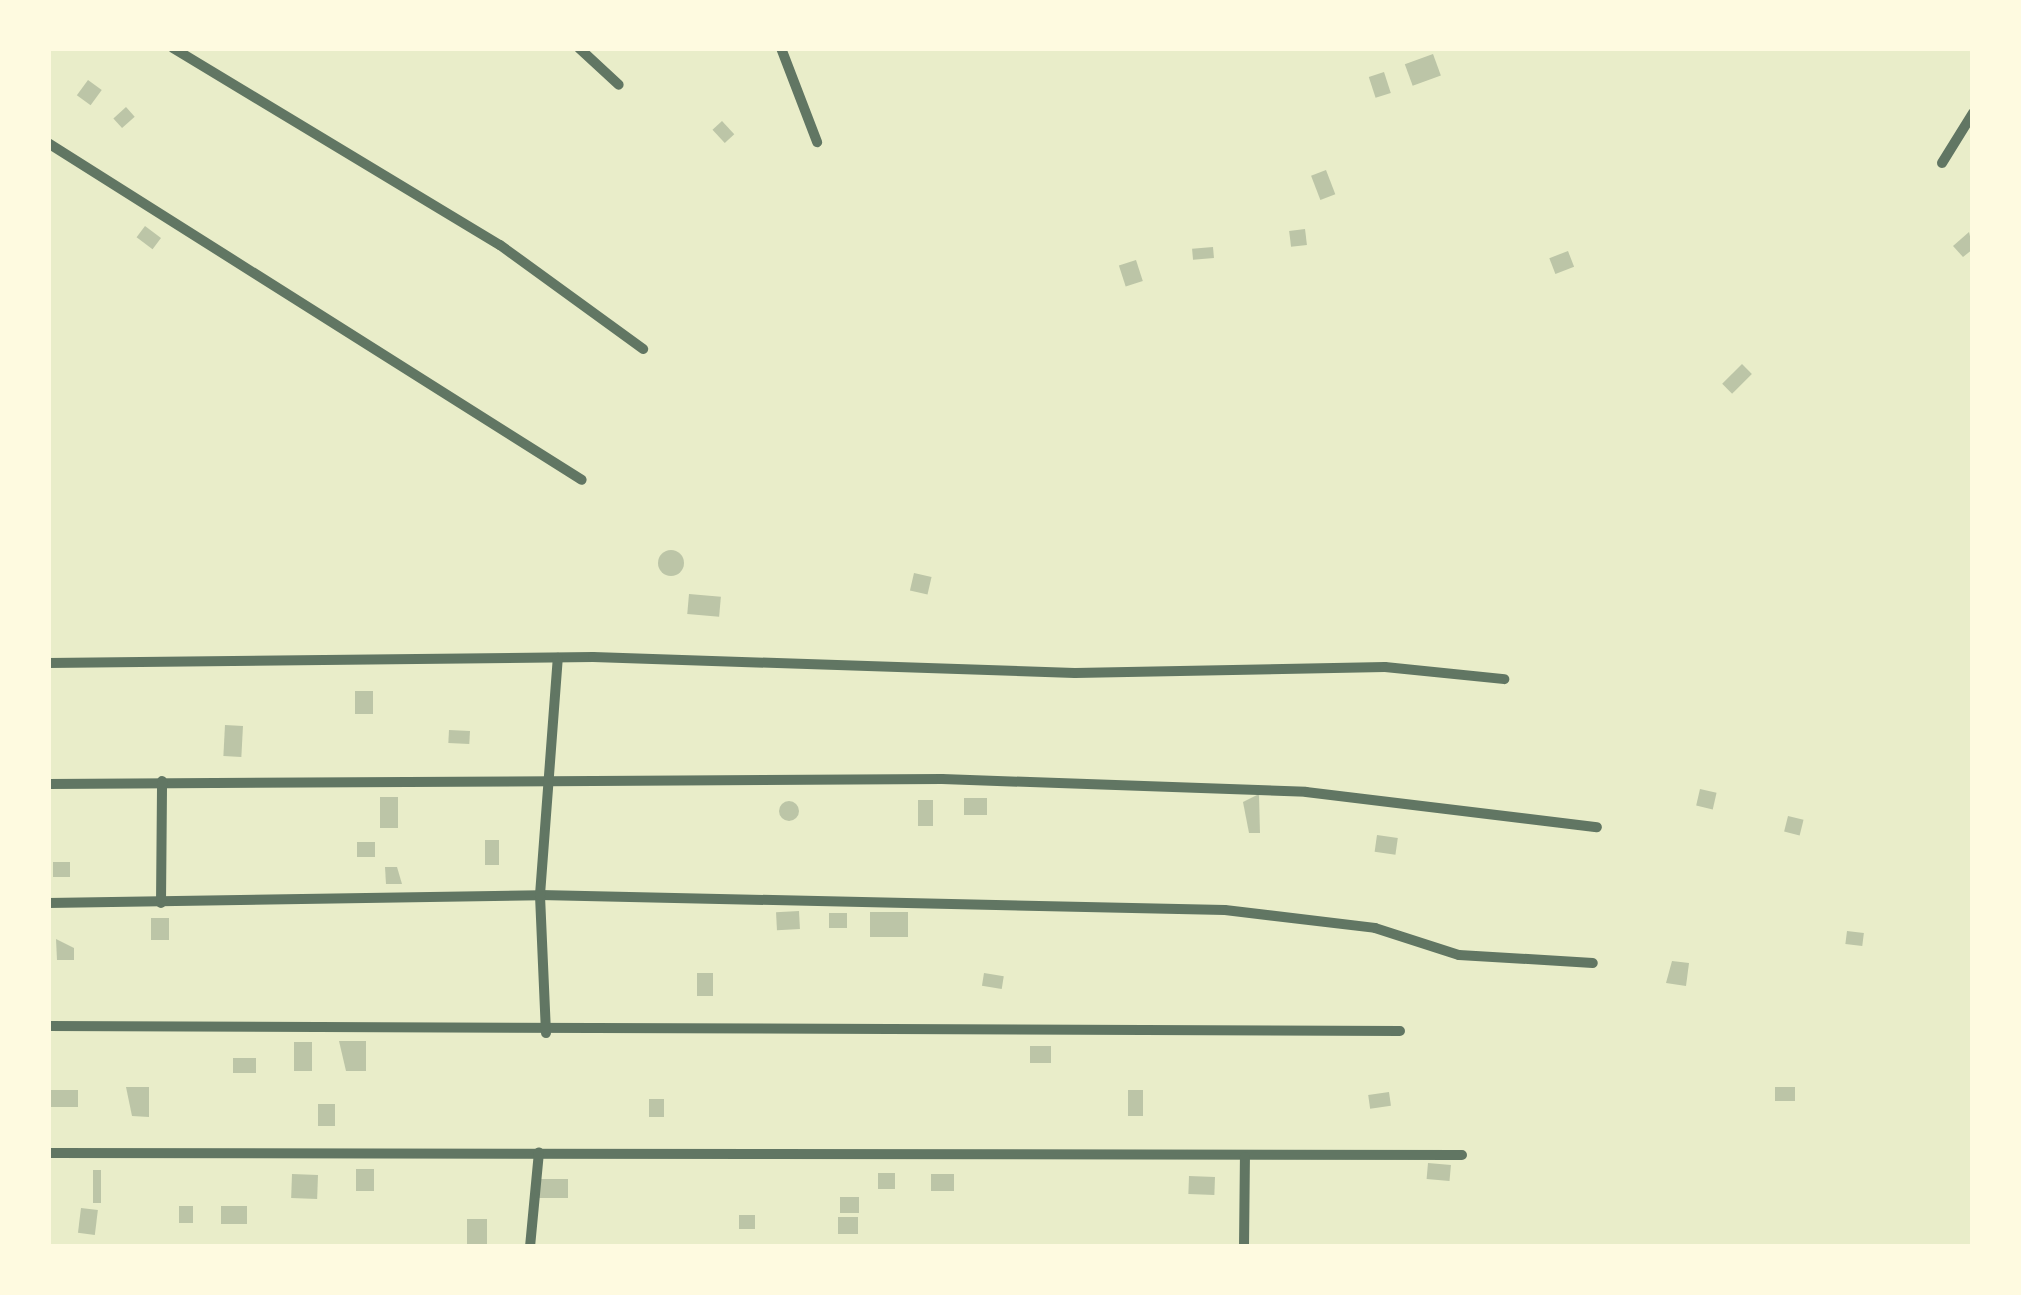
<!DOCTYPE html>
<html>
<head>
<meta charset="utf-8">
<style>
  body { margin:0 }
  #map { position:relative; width:2021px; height:1295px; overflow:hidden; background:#e9edc9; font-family:Ubuntu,sans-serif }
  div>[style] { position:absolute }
  .building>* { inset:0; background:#bcc5a7; transform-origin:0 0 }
  .round { border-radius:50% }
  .minor>* { height:10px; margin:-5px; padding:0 5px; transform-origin:5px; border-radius:5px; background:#617663 }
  span { translate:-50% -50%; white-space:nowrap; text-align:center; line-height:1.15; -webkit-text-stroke:9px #fefae0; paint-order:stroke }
  .frame { position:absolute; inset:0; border:51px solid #fefae0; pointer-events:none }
</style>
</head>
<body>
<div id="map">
  <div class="building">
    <div style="left:1433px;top:54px;width:23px;height:30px;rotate:70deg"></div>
    <div style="left:1384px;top:72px;width:22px;height:16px;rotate:72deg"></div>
    <div style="left:88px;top:80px;width:17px;height:19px;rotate:36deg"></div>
    <div style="left:126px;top:107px;width:13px;height:17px;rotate:48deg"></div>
    <div style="left:722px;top:121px;width:18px;height:13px;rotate:47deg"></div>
    <div style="left:1326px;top:170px;width:26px;height:16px;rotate:69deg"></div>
    <div style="left:145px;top:226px;width:20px;height:14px;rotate:37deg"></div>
    <div style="left:1305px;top:229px;width:16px;height:16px;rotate:83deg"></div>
    <div style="clip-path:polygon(1969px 232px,1973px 249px,1963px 257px,1953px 246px)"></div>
    <div style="left:1213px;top:247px;width:11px;height:21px;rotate:85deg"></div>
    <div style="left:1568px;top:251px;width:17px;height:20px;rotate:69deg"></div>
    <div style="left:1136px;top:260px;width:22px;height:18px;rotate:72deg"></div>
    <div style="left:1742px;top:364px;width:14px;height:28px;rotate:45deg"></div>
    <div class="round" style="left:658px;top:550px;width:26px;height:26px"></div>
    <div style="left:914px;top:573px;width:18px;height:18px;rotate:13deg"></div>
    <div style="left:689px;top:594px;width:32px;height:20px;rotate:5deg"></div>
    <div style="left:355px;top:691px;width:18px;height:23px"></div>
    <div style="left:225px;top:725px;width:18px;height:31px;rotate:3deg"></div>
    <div style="left:449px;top:730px;width:21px;height:13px;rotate:3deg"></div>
    <div style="left:1700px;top:789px;width:17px;height:17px;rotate:13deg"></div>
    <div style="clip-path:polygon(1259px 794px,1260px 833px,1249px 833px,1243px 802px)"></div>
    <div style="left:380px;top:797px;width:18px;height:31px"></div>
    <div style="left:964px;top:798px;width:23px;height:17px"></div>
    <div style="left:918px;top:800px;width:15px;height:26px"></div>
    <div class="round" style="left:779px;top:801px;width:20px;height:20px"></div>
    <div style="left:1788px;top:816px;width:16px;height:16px;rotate:14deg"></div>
    <div style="left:1377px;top:835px;width:21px;height:17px;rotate:8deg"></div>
    <div style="left:485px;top:840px;width:14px;height:25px"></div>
    <div style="left:357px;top:842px;width:18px;height:15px"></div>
    <div style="left:53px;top:862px;width:17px;height:15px"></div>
    <div style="clip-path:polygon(385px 867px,397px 867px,402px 884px,386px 884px)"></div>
    <div style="left:799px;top:911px;width:18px;height:23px;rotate:87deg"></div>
    <div style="left:908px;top:912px;width:25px;height:38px;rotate:90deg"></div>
    <div style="left:829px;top:913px;width:18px;height:15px"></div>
    <div style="left:151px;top:918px;width:18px;height:22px"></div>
    <div style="left:1847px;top:931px;width:17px;height:13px;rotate:7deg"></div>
    <div style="clip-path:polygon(56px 939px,74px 948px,74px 960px,57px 960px)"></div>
    <div style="clip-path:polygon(1672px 961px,1689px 963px,1686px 986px,1666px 983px)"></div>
    <div style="left:697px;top:973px;width:16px;height:23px"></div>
    <div style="left:984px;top:973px;width:20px;height:13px;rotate:9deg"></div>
    <div style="clip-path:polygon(339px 1041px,366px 1041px,366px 1071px,346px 1071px)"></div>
    <div style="left:312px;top:1042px;width:29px;height:18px;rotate:90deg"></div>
    <div style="left:1030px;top:1046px;width:21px;height:17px"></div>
    <div style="left:233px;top:1058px;width:23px;height:15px"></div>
    <div style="clip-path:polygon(126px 1087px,149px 1087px,149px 1117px,132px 1116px)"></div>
    <div style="left:1775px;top:1087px;width:20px;height:14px"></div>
    <div style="left:48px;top:1090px;width:30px;height:17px"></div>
    <div style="left:1128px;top:1090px;width:15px;height:26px"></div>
    <div style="left:1389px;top:1092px;width:14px;height:21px;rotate:82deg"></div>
    <div style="left:649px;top:1099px;width:15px;height:18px"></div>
    <div style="left:318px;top:1104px;width:17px;height:22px"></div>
    <div style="left:1428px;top:1163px;width:23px;height:16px;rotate:5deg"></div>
    <div style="left:356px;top:1169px;width:18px;height:22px"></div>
    <div style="left:93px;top:1170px;width:8px;height:33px"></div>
    <div style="left:895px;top:1173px;width:16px;height:17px;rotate:90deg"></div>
    <div style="left:292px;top:1174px;width:26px;height:24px;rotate:2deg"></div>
    <div style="left:954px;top:1174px;width:17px;height:23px;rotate:90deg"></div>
    <div style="left:1189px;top:1176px;width:26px;height:18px;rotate:2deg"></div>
    <div style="left:539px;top:1179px;width:29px;height:19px"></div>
    <div style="left:840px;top:1197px;width:19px;height:16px"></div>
    <div style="left:179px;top:1206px;width:14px;height:17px"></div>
    <div style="left:221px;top:1206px;width:26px;height:18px"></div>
    <div style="left:81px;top:1208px;width:17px;height:25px;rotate:7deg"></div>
    <div style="left:739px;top:1215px;width:16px;height:14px"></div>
    <div style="left:838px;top:1217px;width:20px;height:17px"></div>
    <div style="left:467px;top:1219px;width:20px;height:28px"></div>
  </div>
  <div class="minor">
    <div style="left:173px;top:48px;width:382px;rotate:31.1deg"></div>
    <div style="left:500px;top:245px;width:177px;rotate:36deg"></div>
    <div style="left:579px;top:48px;width:54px;rotate:42.8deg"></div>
    <div style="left:781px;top:48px;width:101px;rotate:69deg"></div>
    <div style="left:48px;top:143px;width:631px;rotate:32.26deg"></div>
    <div style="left:1942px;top:163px;width:59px;rotate:-58.2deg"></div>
    <div style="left:48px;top:663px;width:545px;rotate:-0.63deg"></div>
    <div style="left:593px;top:657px;width:482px;rotate:1.9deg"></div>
    <div style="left:1075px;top:673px;width:310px;rotate:-1.1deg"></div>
    <div style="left:1385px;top:667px;width:120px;rotate:5.8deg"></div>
    <div style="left:48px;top:784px;width:894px;rotate:-0.32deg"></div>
    <div style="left:942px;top:779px;width:364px;rotate:2deg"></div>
    <div style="left:1306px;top:792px;width:293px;rotate:6.9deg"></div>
    <div style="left:48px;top:903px;width:492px;rotate:-0.9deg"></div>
    <div style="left:540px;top:895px;width:685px;rotate:1.25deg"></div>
    <div style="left:1225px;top:910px;width:151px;rotate:6.8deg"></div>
    <div style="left:1375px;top:928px;width:88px;rotate:17.8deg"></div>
    <div style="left:1459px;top:955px;width:134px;rotate:3.4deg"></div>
    <div style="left:161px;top:903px;width:122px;rotate:-89.5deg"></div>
    <div style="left:48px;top:1026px;width:1352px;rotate:0.21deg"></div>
    <div style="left:546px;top:1033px;width:138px;rotate:-92.5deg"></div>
    <div style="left:540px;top:895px;width:238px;rotate:-85.7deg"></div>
    <div style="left:48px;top:1153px;width:1414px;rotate:0.08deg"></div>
    <div style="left:530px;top:1247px;width:95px;rotate:-84.6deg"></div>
    <div style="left:1244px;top:1247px;width:90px;rotate:-89.4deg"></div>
  </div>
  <div class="frame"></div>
</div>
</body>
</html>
